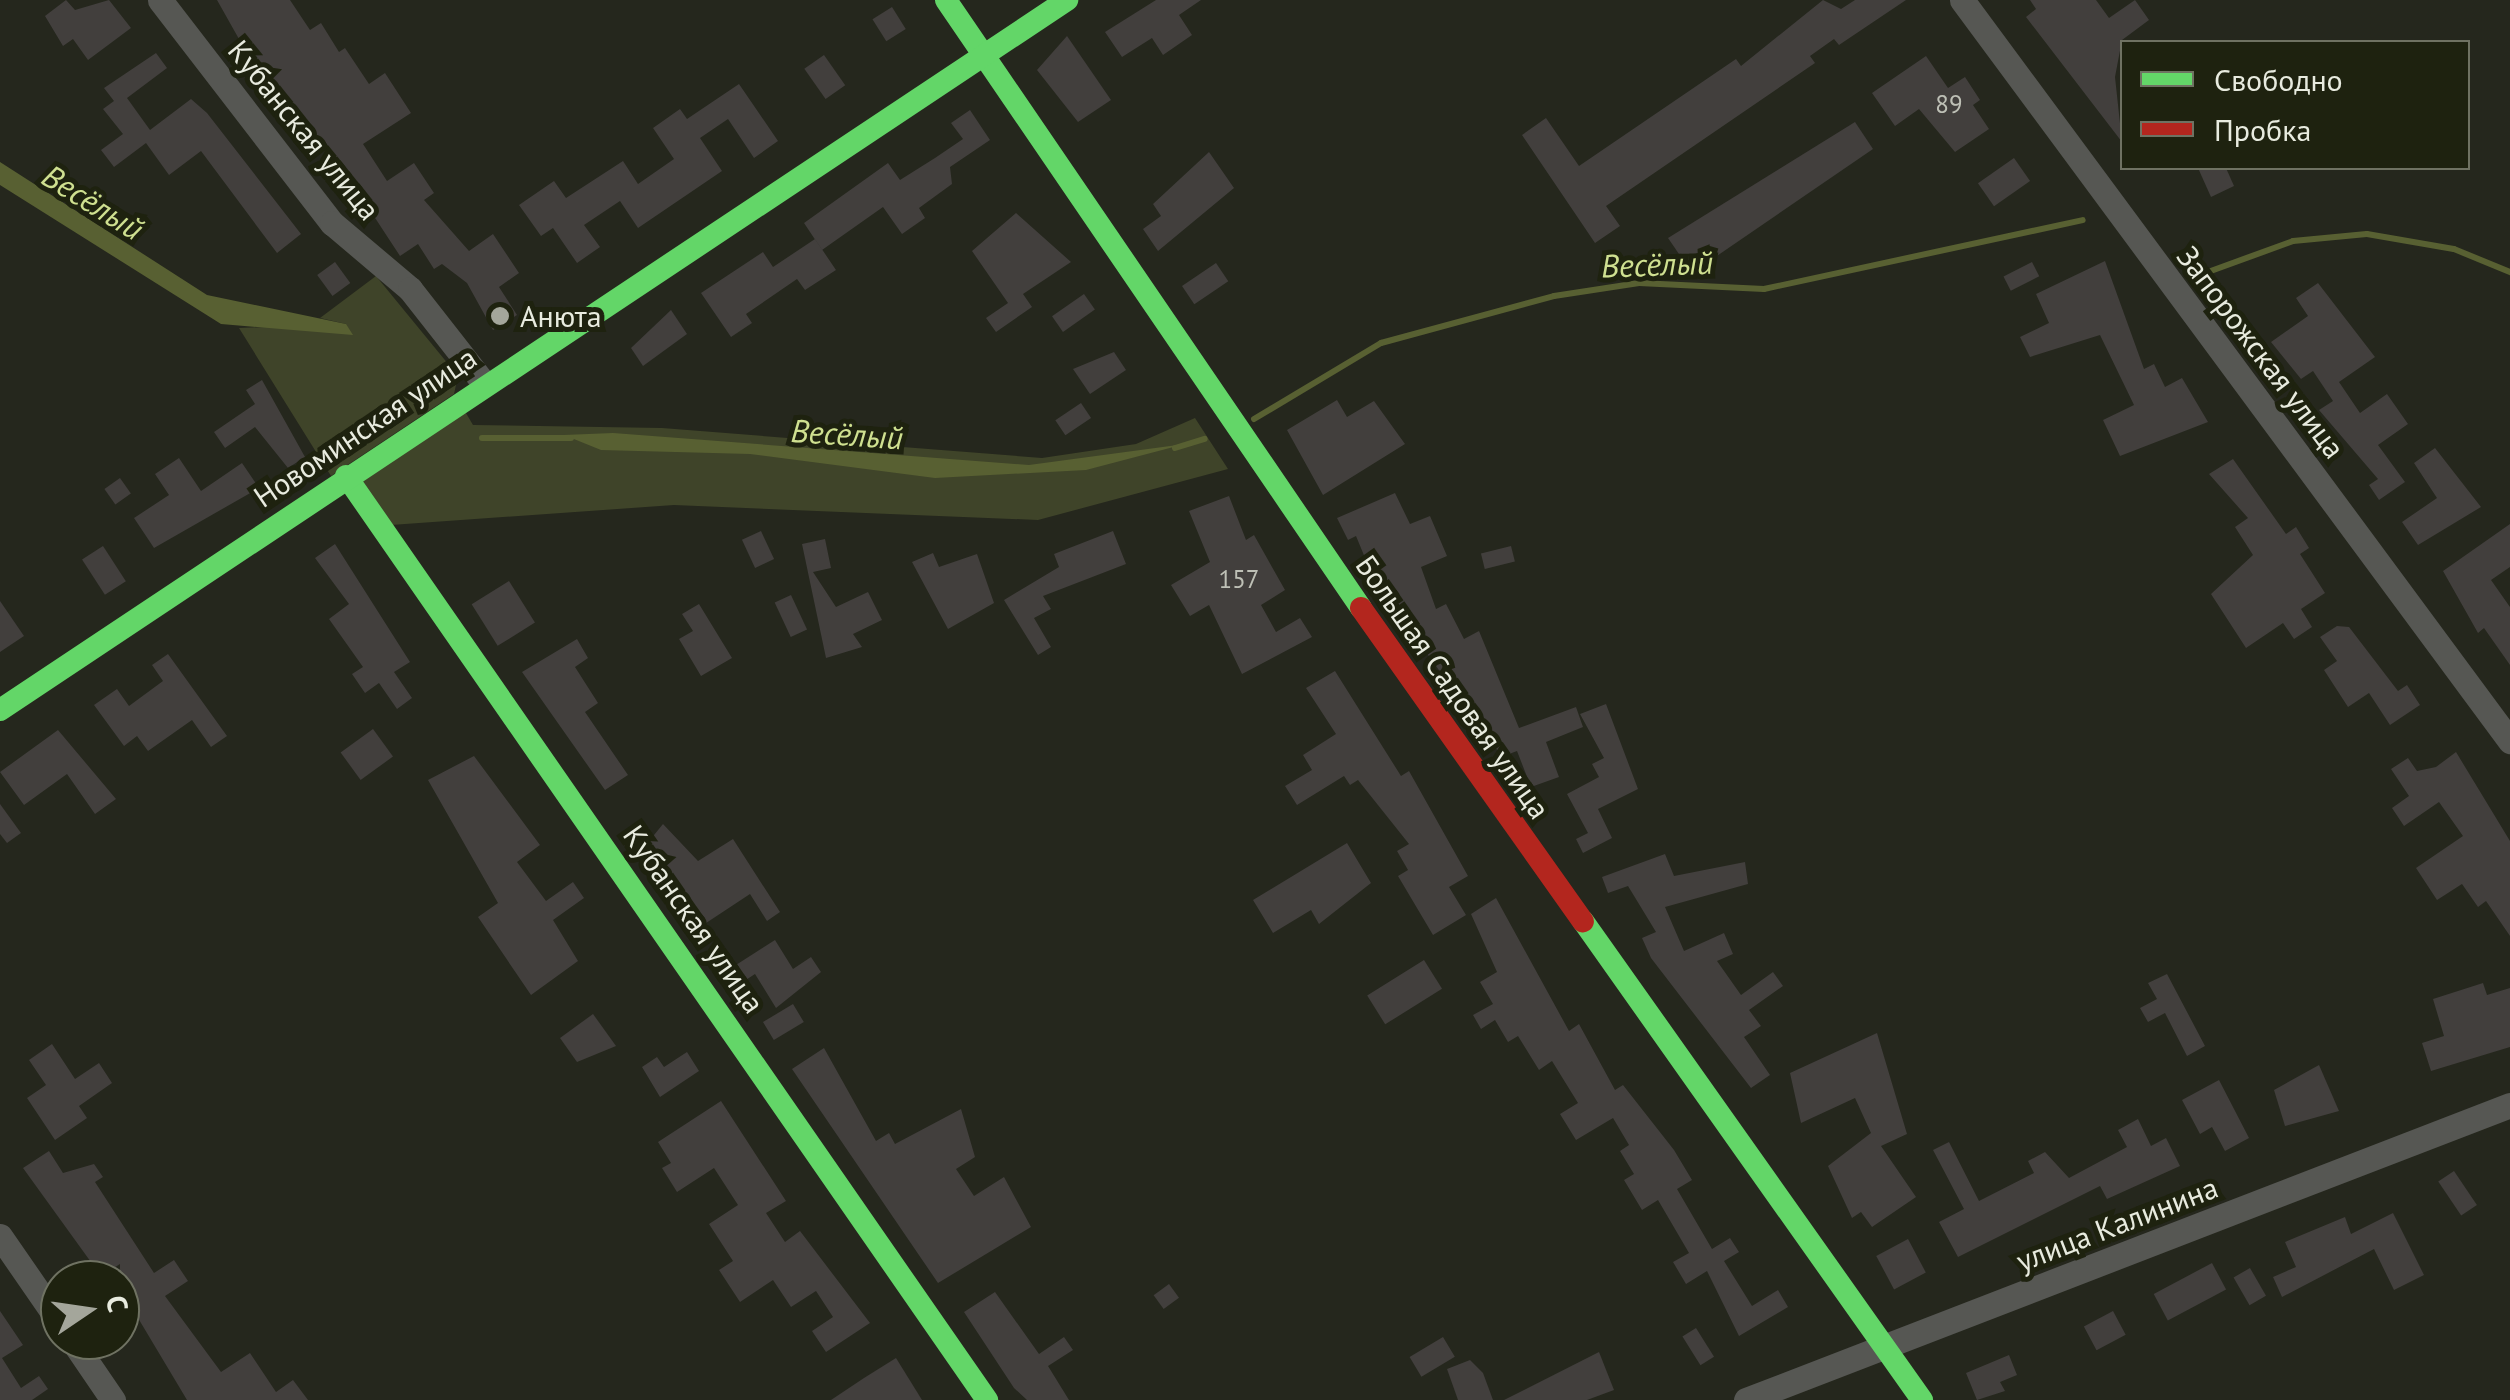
<!DOCTYPE html>
<html>
<head>
<meta charset="utf-8">
<style>
  body { margin:0 }
  #map { position:relative; width:2510px; height:1400px; overflow:hidden; background:#25271d; font-family:"PT Sans",sans-serif }
  div>[style] { position:absolute }
  .green>* { inset:0; background:#3f4429 }
  .water>* { inset:0; background:#586032 }
  .stream>* { height:6px; margin:-3px; padding:0 3px; transform-origin:3px; border-radius:3px; background:#586032 }
  .building>* { inset:0; background:#423f3d; transform-origin:0 0 }
  .street>* { height:25px; margin:-12.5px; padding:0 12.5px; transform-origin:12.5px; border-radius:12.5px; background:#565753 }
  .fast>* { height:22px; margin:-11px; padding:0 11px; transform-origin:11px; border-radius:11px; background:#63d668 }
  .jam>* { height:22px; margin:-11px; padding:0 11px; transform-origin:11px; border-radius:11px; background:#b3261e }
  .dots>* { width:28px; height:28px; translate:-50% -50%; box-sizing:border-box; border:5px solid #1e220f; border-radius:50% }
  span { translate:-50% -50%; white-space:nowrap; text-align:center; line-height:1.15; -webkit-text-stroke:10px #1e220f; paint-order:stroke }
  .number-label { font-size:25px; color:#bec0b6 }
  .number-label span { -webkit-text-stroke-width:0 }
  .street-label { font-size:30px; color:#e8ebdf }
  .poi-label { font-size:30px; color:#e8ebdf }
  .left { translate:0 -50%; text-align:left }
  .water-label { font-size:32px; color:#cfe090; font-style:italic }
  .legend { position:absolute; left:2120px; top:40px; width:350px; height:130px; box-sizing:border-box; background:#1e220f; border:2px solid #6f7262; margin:0; padding:12px 18px; list-style:none; font-size:30px; color:#e8ebdf }
  .legend li { display:flex; align-items:center; gap:20px; height:50px }
  .legend b { width:50px; border:2px solid #6f7262 }
  .north { position:absolute; left:40px; top:1260px; width:100px; height:100px; box-sizing:border-box; background:#1e220f; border:2px solid #6f7262; border-radius:50%; rotate:77deg; font-size:28px; font-weight:700; line-height:40px; text-align:center; color:#e8ebdf }
  .north::after { content:''; display:block; margin:auto; width:35px; height:45px; background:#a4a69b; clip-path:polygon(50% 0,100% 100%,50% 72%,0 100%) }
</style>
</head>
<body>
<div id="map">
  <div class="green">
    <div style="clip-path:polygon(376px 276px,458px 376px,454px 394px,331px 476px,239px 328px,346px 324px,320px 318px)"></div>
    <div style="clip-path:polygon(463px 408px,473px 425px,662px 428px,1042px 458px,1136px 444px,1195px 418px,1228px 469px,1038px 520px,674px 505px,391px 525px,359px 479px)"></div>
  </div>
  <div class="water">
    <div style="clip-path:polygon(0 162px,207px 295px,346px 324px,353px 335px,221px 324px,0 185px)"></div>
    <div style="clip-path:polygon(613px 433px,1029px 465px,1185px 444px,1086px 470px,935px 478px,750px 454px,601px 450px,564px 435px)"></div>
  </div>
  <div class="stream">
    <div style="left:2208px;top:272px;width:90px;rotate:-20deg"></div>
    <div style="left:2293px;top:241px;width:74px;rotate:-5.4deg"></div>
    <div style="left:2367px;top:234px;width:88px;rotate:9.8deg"></div>
    <div style="left:2454px;top:249px;width:61px;rotate:22.3deg"></div>
    <div style="left:1254px;top:419px;width:148px;rotate:-30.9deg"></div>
    <div style="left:1381px;top:343px;width:179px;rotate:-15.2deg"></div>
    <div style="left:1554px;top:296px;width:86px;rotate:-8.7deg"></div>
    <div style="left:1639px;top:283px;width:125px;rotate:2.7deg"></div>
    <div style="left:1764px;top:289px;width:326px;rotate:-12.2deg"></div>
    <div style="left:482px;top:438px;width:89px"></div>
    <div style="left:1175px;top:448px;width:31px;rotate:-17deg"></div>
  </div>
  <div class="building">
    <div style="clip-path:polygon(66px 0,75px 10px,109px 0,131px 28px,88px 60px,73px 39px,63px 46px,45px 16px)"></div>
    <div style="clip-path:polygon(217px 0,290px 0,310px 30px,321px 23px,339px 52px,345px 48px,369px 84px,385px 73px,411px 113px,363px 144px,387px 181px,414px 163px,434px 193px,424px 200px,469px 251px,493px 234px,519px 273px,499px 287px,517px 315px,493px 330px,467px 283px,442px 264px,434px 269px,418px 244px,400px 256px,324px 140px,317px 145px,261px 78px)"></div>
    <div style="clip-path:polygon(1156px 0,1201px 0,1179px 15px,1192px 35px,1163px 55px,1152px 38px,1122px 57px,1105px 32px)"></div>
    <div style="clip-path:polygon(1823px 0,1841px 9px,1855px 0,1906px 0,1839px 45px,1834px 39px,1810px 56px,1815px 63px,1606px 206px,1620px 226px,1595px 243px,1522px 135px,1546px 118px,1579px 166px,1736px 59px,1741px 66px)"></div>
    <div style="clip-path:polygon(2030px 0,2096px 0,2109px 18px,2135px 0,2149px 20px,2122px 40px,2115px 77px,2122px 142px,2026px 17px,2036px 9px)"></div>
    <div style="left:892px;top:7px;width:26px;height:23px;rotate:58deg"></div>
    <div style="clip-path:polygon(1067px 36px,1111px 100px,1078px 122px,1037px 70px)"></div>
    <div style="clip-path:polygon(156px 53px,167px 68px,127px 98px,150px 130px,191px 99px,207px 113px,301px 234px,277px 253px,201px 151px,169px 175px,146px 143px,114px 167px,101px 150px,123px 134px,103px 109px,114px 101px,104px 88px)"></div>
    <div style="left:824px;top:55px;width:37px;height:24px;rotate:55deg"></div>
    <div style="clip-path:polygon(1926px 56px,1948px 88px,1965px 77px,1980px 100px,1973px 105px,1989px 129px,1955px 152px,1919px 109px,1895px 126px,1872px 93px)"></div>
    <div style="clip-path:polygon(739px 84px,778px 141px,754px 158px,728px 119px,700px 138px,722px 171px,638px 228px,620px 201px,584px 225px,600px 247px,577px 263px,553px 228px,541px 236px,519px 205px,554px 181px,566px 198px,623px 161px,638px 184px,674px 159px,653px 128px,680px 109px,687px 119px)"></div>
    <div style="clip-path:polygon(970px 110px,990px 140px,950px 167px,952px 184px,919px 208px,925px 218px,902px 234px,883px 207px,822px 250px,804px 223px,888px 163px,900px 180px,935px 158px,963px 139px,951px 123px)"></div>
    <div style="clip-path:polygon(1855px 122px,1873px 149px,1692px 273px,1668px 238px)"></div>
    <div style="clip-path:polygon(1209px 152px,1234px 188px,1158px 251px,1143px 229px,1161px 216px,1153px 204px)"></div>
    <div style="left:2014px;top:158px;width:28px;height:44px;rotate:55deg"></div>
    <div style="clip-path:polygon(2198px 168px,2226px 168px,2234px 186px,2211px 197px)"></div>
    <div style="clip-path:polygon(1016px 213px,1071px 262px,1023px 294px,1032px 307px,996px 332px,986px 318px,1008px 303px,972px 251px)"></div>
    <div style="clip-path:polygon(815px 239px,836px 270px,805px 290px,797px 279px,746px 314px,752px 323px,731px 337px,701px 293px,763px 252px,773px 267px)"></div>
    <div style="clip-path:polygon(2105px 261px,2144px 369px,2154px 364px,2165px 387px,2182px 378px,2208px 422px,2120px 456px,2103px 420px,2134px 405px,2100px 335px,2030px 357px,2020px 337px,2049px 323px,2036px 294px)"></div>
    <div style="left:335px;top:262px;width:26px;height:22px;rotate:54deg"></div>
    <div style="left:2032px;top:262px;width:16px;height:32px;rotate:63deg"></div>
    <div style="left:1216px;top:263px;width:22px;height:41px;rotate:56deg"></div>
    <div style="clip-path:polygon(2318px 283px,2375px 357px,2339px 382px,2360px 413px,2387px 394px,2408px 424px,2378px 445px,2405px 482px,2379px 500px,2369px 485px,2378px 479px,2319px 410px,2333px 401px,2313px 371px,2301px 379px,2271px 342px,2308px 316px,2296px 298px)"></div>
    <div style="left:1084px;top:294px;width:19px;height:39px;rotate:55deg"></div>
    <div style="clip-path:polygon(671px 310px,687px 334px,643px 366px,631px 348px)"></div>
    <div style="clip-path:polygon(1114px 352px,1126px 370px,1090px 394px,1073px 369px)"></div>
    <div style="clip-path:polygon(262px 380px,305px 457px,288px 468px,255px 427px,225px 448px,214px 432px,255px 404px,246px 390px)"></div>
    <div style="clip-path:polygon(1337px 400px,1347px 417px,1374px 401px,1405px 444px,1323px 495px,1287px 430px)"></div>
    <div style="left:1081px;top:403px;width:18px;height:31px;rotate:56deg"></div>
    <div style="clip-path:polygon(2435px 448px,2481px 507px,2418px 545px,2402px 522px,2437px 498px,2414px 463px)"></div>
    <div style="clip-path:polygon(179px 458px,201px 491px,242px 463px,259px 488px,154px 548px,134px 518px,169px 495px,155px 474px)"></div>
    <div style="clip-path:polygon(2233px 459px,2286px 534px,2296px 527px,2309px 548px,2300px 554px,2325px 593px,2301px 609px,2312px 627px,2294px 639px,2283px 623px,2246px 648px,2211px 594px,2253px 555px,2235px 527px,2248px 518px,2209px 474px)"></div>
    <div style="left:120px;top:478px;width:19px;height:19px;rotate:55deg"></div>
    <div style="clip-path:polygon(1395px 493px,1410px 524px,1430px 516px,1447px 556px,1421px 567px,1436px 609px,1446px 604px,1464px 639px,1479px 631px,1519px 728px,1576px 707px,1583px 727px,1546px 742px,1559px 777px,1531px 787px,1517px 751px,1501px 757px,1451px 668px,1441px 673px,1400px 616px,1386px 578px,1375px 582px,1356px 536px,1348px 540px,1337px 518px)"></div>
    <div style="clip-path:polygon(1229px 496px,1246px 540px,1254px 535px,1285px 590px,1261px 605px,1276px 632px,1300px 618px,1312px 637px,1242px 674px,1209px 605px,1190px 616px,1171px 585px,1210px 562px,1189px 511px)"></div>
    <div style="clip-path:polygon(2510px 524px,2510px 567px,2491px 580px,2510px 607px,2510px 665px,2484px 628px,2478px 633px,2443px 571px)"></div>
    <div style="left:761px;top:531px;width:31px;height:21px;rotate:65deg"></div>
    <div style="clip-path:polygon(1113px 531px,1126px 564px,1043px 596px,1051px 609px,1034px 618px,1051px 647px,1038px 655px,1004px 600px,1059px 567px,1054px 554px)"></div>
    <div style="clip-path:polygon(825px 539px,831px 568px,813px 572px,836px 607px,868px 592px,882px 620px,853px 634px,862px 647px,826px 658px,802px 544px)"></div>
    <div style="clip-path:polygon(335px 544px,410px 662px,394px 672px,412px 698px,397px 709px,379px 683px,365px 693px,352px 674px,363px 667px,329px 619px,349px 604px,315px 558px)"></div>
    <div style="left:103px;top:546px;width:42px;height:25px;rotate:57deg"></div>
    <div style="left:1511px;top:546px;width:16px;height:31px;rotate:76deg"></div>
    <div style="clip-path:polygon(933px 553px,939px 567px,977px 554px,994px 603px,948px 629px,912px 562px)"></div>
    <div style="left:509px;top:581px;width:49px;height:44px;rotate:58deg"></div>
    <div style="left:791px;top:595px;width:38px;height:18px;rotate:65deg"></div>
    <div style="clip-path:polygon(0 601px,24px 636px,0 652px)"></div>
    <div style="clip-path:polygon(699px 604px,732px 658px,701px 676px,679px 639px,693px 631px,682px 614px)"></div>
    <div style="clip-path:polygon(2337px 626px,2349px 627px,2398px 691px,2407px 685px,2420px 705px,2390px 725px,2369px 693px,2348px 707px,2324px 670px,2337px 661px,2320px 637px)"></div>
    <div style="clip-path:polygon(577px 639px,588px 658px,575px 667px,598px 703px,585px 712px,628px 775px,605px 790px,522px 672px)"></div>
    <div style="clip-path:polygon(168px 654px,227px 736px,211px 747px,192px 720px,148px 751px,137px 736px,124px 746px,94px 705px,117px 689px,129px 706px,163px 681px,152px 665px)"></div>
    <div style="clip-path:polygon(1335px 671px,1401px 776px,1409px 771px,1468px 876px,1449px 887px,1466px 915px,1433px 935px,1398px 876px,1408px 870px,1397px 851px,1409px 844px,1358px 780px,1350px 785px,1344px 776px,1297px 805px,1285px 786px,1312px 770px,1303px 755px,1336px 734px,1306px 688px)"></div>
    <div style="clip-path:polygon(1606px 704px,1638px 789px,1598px 809px,1612px 838px,1583px 853px,1576px 839px,1588px 833px,1567px 794px,1599px 777px,1592px 764px,1604px 758px,1580px 714px)"></div>
    <div style="left:373px;top:729px;width:34px;height:40px;rotate:54deg"></div>
    <div style="clip-path:polygon(58px 730px,116px 799px,95px 814px,67px 774px,24px 805px,0 772px)"></div>
    <div style="clip-path:polygon(2456px 752px,2510px 841px,2510px 936px,2486px 901px,2478px 907px,2462px 884px,2437px 900px,2416px 868px,2463px 836px,2439px 802px,2404px 826px,2392px 808px,2409px 796px,2391px 769px,2408px 758px,2417px 771px,2436px 767px)"></div>
    <div style="clip-path:polygon(474px 756px,540px 845px,517px 862px,546px 901px,573px 882px,584px 898px,553px 920px,578px 961px,531px 995px,478px 917px,498px 903px,428px 780px)"></div>
    <div style="clip-path:polygon(0 804px,21px 833px,7px 843px,0 834px)"></div>
    <div style="clip-path:polygon(663px 824px,698px 861px,733px 839px,780px 912px,767px 921px,750px 894px,697px 929px,641px 851px)"></div>
    <div style="clip-path:polygon(1347px 843px,1371px 883px,1319px 924px,1311px 910px,1273px 933px,1253px 900px)"></div>
    <div style="clip-path:polygon(1665px 854px,1674px 876px,1745px 862px,1748px 884px,1665px 907px,1684px 951px,1724px 933px,1733px 954px,1717px 961px,1741px 995px,1773px 972px,1783px 986px,1749px 1010px,1761px 1026px,1744px 1037px,1770px 1075px,1751px 1088px,1651px 958px,1642px 938px,1656px 932px,1628px 886px,1608px 893px,1602px 877px)"></div>
    <div style="clip-path:polygon(1496px 898px,1569px 1031px,1579px 1024px,1615px 1090px,1623px 1085px,1674px 1150px,1692px 1180px,1677px 1189px,1712px 1249px,1730px 1238px,1739px 1252px,1724px 1261px,1752px 1306px,1778px 1290px,1788px 1307px,1739px 1336px,1707px 1271px,1686px 1284px,1673px 1262px,1689px 1253px,1658px 1200px,1642px 1210px,1624px 1180px,1634px 1174px,1620px 1151px,1629px 1145px,1613px 1118px,1576px 1140px,1560px 1114px,1578px 1103px,1552px 1061px,1539px 1070px,1518px 1036px,1508px 1042px,1495px 1020px,1481px 1029px,1473px 1015px,1493px 1004px,1480px 982px,1497px 972px,1471px 914px)"></div>
    <div style="clip-path:polygon(775px 940px,793px 969px,811px 957px,821px 972px,776px 1008px,755px 974px,735px 987px,725px 972px)"></div>
    <div style="left:1424px;top:960px;width:34px;height:67px;rotate:58deg"></div>
    <div style="clip-path:polygon(2167px 974px,2205px 1046px,2187px 1056px,2165px 1013px,2148px 1022px,2140px 1008px,2157px 999px,2148px 983px)"></div>
    <div style="clip-path:polygon(2483px 983px,2487px 995px,2510px 988px,2510px 1047px,2431px 1071px,2422px 1043px,2444px 1036px,2433px 999px)"></div>
    <div style="left:793px;top:1004px;width:21px;height:35px;rotate:59deg"></div>
    <div style="clip-path:polygon(593px 1014px,616px 1046px,577px 1062px,560px 1038px)"></div>
    <div style="clip-path:polygon(1877px 1033px,1907px 1134px,1881px 1146px,1916px 1197px,1872px 1227px,1861px 1212px,1852px 1218px,1828px 1166px,1871px 1133px,1855px 1098px,1801px 1123px,1790px 1073px)"></div>
    <div style="clip-path:polygon(52px 1044px,75px 1079px,99px 1063px,112px 1083px,79px 1106px,87px 1118px,55px 1140px,27px 1098px,46px 1085px,29px 1060px)"></div>
    <div style="clip-path:polygon(824px 1048px,876px 1141px,889px 1133px,895px 1144px,961px 1109px,975px 1157px,956px 1169px,974px 1196px,1004px 1177px,1031px 1227px,938px 1283px,792px 1069px)"></div>
    <div style="clip-path:polygon(687px 1052px,699px 1071px,660px 1097px,642px 1067px,657px 1057px,664px 1067px)"></div>
    <div style="clip-path:polygon(2319px 1065px,2339px 1111px,2285px 1126px,2274px 1090px)"></div>
    <div style="clip-path:polygon(2219px 1080px,2249px 1138px,2225px 1151px,2212px 1127px,2200px 1134px,2182px 1100px)"></div>
    <div style="clip-path:polygon(721px 1101px,786px 1201px,766px 1213px,785px 1242px,800px 1231px,870px 1323px,826px 1352px,812px 1331px,833px 1317px,816px 1291px,791px 1307px,773px 1280px,740px 1302px,719px 1270px,733px 1261px,709px 1224px,738px 1205px,714px 1168px,677px 1192px,662px 1168px,671px 1163px,658px 1142px)"></div>
    <div style="clip-path:polygon(2138px 1119px,2151px 1146px,2166px 1138px,2180px 1166px,2107px 1199px,2100px 1186px,1958px 1257px,1939px 1222px,1964px 1209px,1933px 1150px,1949px 1142px,1979px 1201px,2034px 1173px,2028px 1161px,2045px 1152px,2069px 1178px,2127px 1147px,2118px 1130px)"></div>
    <div style="clip-path:polygon(49px 1151px,63px 1173px,94px 1164px,103px 1177px,95px 1182px,154px 1273px,174px 1260px,188px 1281px,165px 1296px,221px 1372px,250px 1353px,276px 1392px,293px 1380px,308px 1400px,187px 1400px,135px 1313px,128px 1318px,120px 1306px,120px 1264px,101px 1276px,23px 1168px)"></div>
    <div style="left:2454px;top:1171px;width:41px;height:19px;rotate:56deg"></div>
    <div style="clip-path:polygon(2393px 1213px,2424px 1275px,2394px 1290px,2374px 1249px,2282px 1297px,2273px 1277px,2296px 1267px,2285px 1242px,2345px 1217px,2351px 1234px)"></div>
    <div style="left:1908px;top:1239px;width:38px;height:36px;rotate:62deg"></div>
    <div style="left:2212px;top:1263px;width:30px;height:66px;rotate:62deg"></div>
    <div style="left:2250px;top:1268px;width:32px;height:19px;rotate:60deg"></div>
    <div style="left:1169px;top:1284px;width:17px;height:19px;rotate:54deg"></div>
    <div style="clip-path:polygon(995px 1292px,1039px 1354px,1064px 1337px,1073px 1350px,1048px 1366px,1069px 1400px,1027px 1400px,1014px 1388px,964px 1312px)"></div>
    <div style="clip-path:polygon(0 1311px,23px 1345px,2px 1358px,21px 1388px,39px 1376px,48px 1389px,32px 1400px,0 1400px)"></div>
    <div style="left:2113px;top:1311px;width:27px;height:33px;rotate:62deg"></div>
    <div style="left:1696px;top:1328px;width:34px;height:16px;rotate:58deg"></div>
    <div style="left:1443px;top:1337px;width:23px;height:39px;rotate:59deg"></div>
    <div style="clip-path:polygon(1599px 1352px,1614px 1390px,1587px 1400px,1504px 1400px)"></div>
    <div style="clip-path:polygon(2009px 1355px,2017px 1375px,2000px 1382px,2005px 1391px,1977px 1400px,1966px 1373px)"></div>
    <div style="clip-path:polygon(896px 1358px,922px 1400px,831px 1400px,864px 1378px)"></div>
    <div style="clip-path:polygon(1470px 1360px,1483px 1373px,1493px 1400px,1458px 1400px,1447px 1369px)"></div>
  </div>
  <div class="street">
    <div style="left:160px;top:0;width:282px;rotate:52.4deg"></div>
    <div style="left:332px;top:223px;width:102px;rotate:40.2deg"></div>
    <div style="left:410px;top:289px;width:118px;rotate:51.9deg"></div>
    <div style="left:1962px;top:0;width:922px;rotate:53.52deg"></div>
    <div style="left:0;top:1236px;width:106px;rotate:55.4deg"></div>
    <div style="left:72px;top:1340px;width:73px;rotate:55.7deg"></div>
    <div style="left:1746px;top:1400px;width:819px;rotate:-21.11deg"></div>
  </div>
  <div class="fast">
    <div style="left:946px;top:0;width:736px;rotate:55.68deg"></div>
    <div style="left:346px;top:476px;width:1125px;rotate:55.25deg"></div>
    <div style="left:0;top:710px;width:1282px;rotate:-33.64deg"></div>
    <div style="left:1583px;top:921px;width:587px;rotate:54.71deg"></div>
  </div>
  <div class="jam">
    <div style="left:1361px;top:608px;width:384px;rotate:54.7deg"></div>
  </div>
  <div class="dots">
    <div style="left:500px;top:316px;background:#a4a69b"></div>
  </div>
  <div class="number-label">
    <span style="left:1949px;top:104px">89</span>
    <span style="left:1239px;top:579px">157</span>
  </div>
  <div class="street-label">
    <span style="left:304px;top:130px;rotate:51deg">Кубанская улица</span>
    <span style="left:2261px;top:352px;rotate:53deg">Запорожская улица</span>
    <span style="left:365px;top:427px;rotate:-34deg">Новоминская улица</span>
    <span style="left:1453px;top:687px;rotate:55deg">Большая Садовая улица</span>
    <span style="left:694px;top:919px;rotate:55deg">Кубанская улица</span>
    <span style="left:2117px;top:1224px;rotate:-21deg">улица Калинина</span>
  </div>
  <div class="poi-label">
    <span class="left" style="left:520px;top:316px">Анюта</span>
  </div>
  <div class="water-label">
    <span style="left:93px;top:202px;rotate:32deg">Весёлый</span>
    <span style="left:1657px;top:264px;rotate:-2deg">Весёлый</span>
    <span style="left:847px;top:434px;rotate:4deg">Весёлый</span>
  </div>
  <ul class="legend">
  <li><b style="height:12px;background:#63d668"></b>Свободно</li>
  <li><b style="height:12px;background:#b3261e"></b>Пробка</li>
  </ul>
  <div class="north">С</div>
</div>
</body>
</html>
